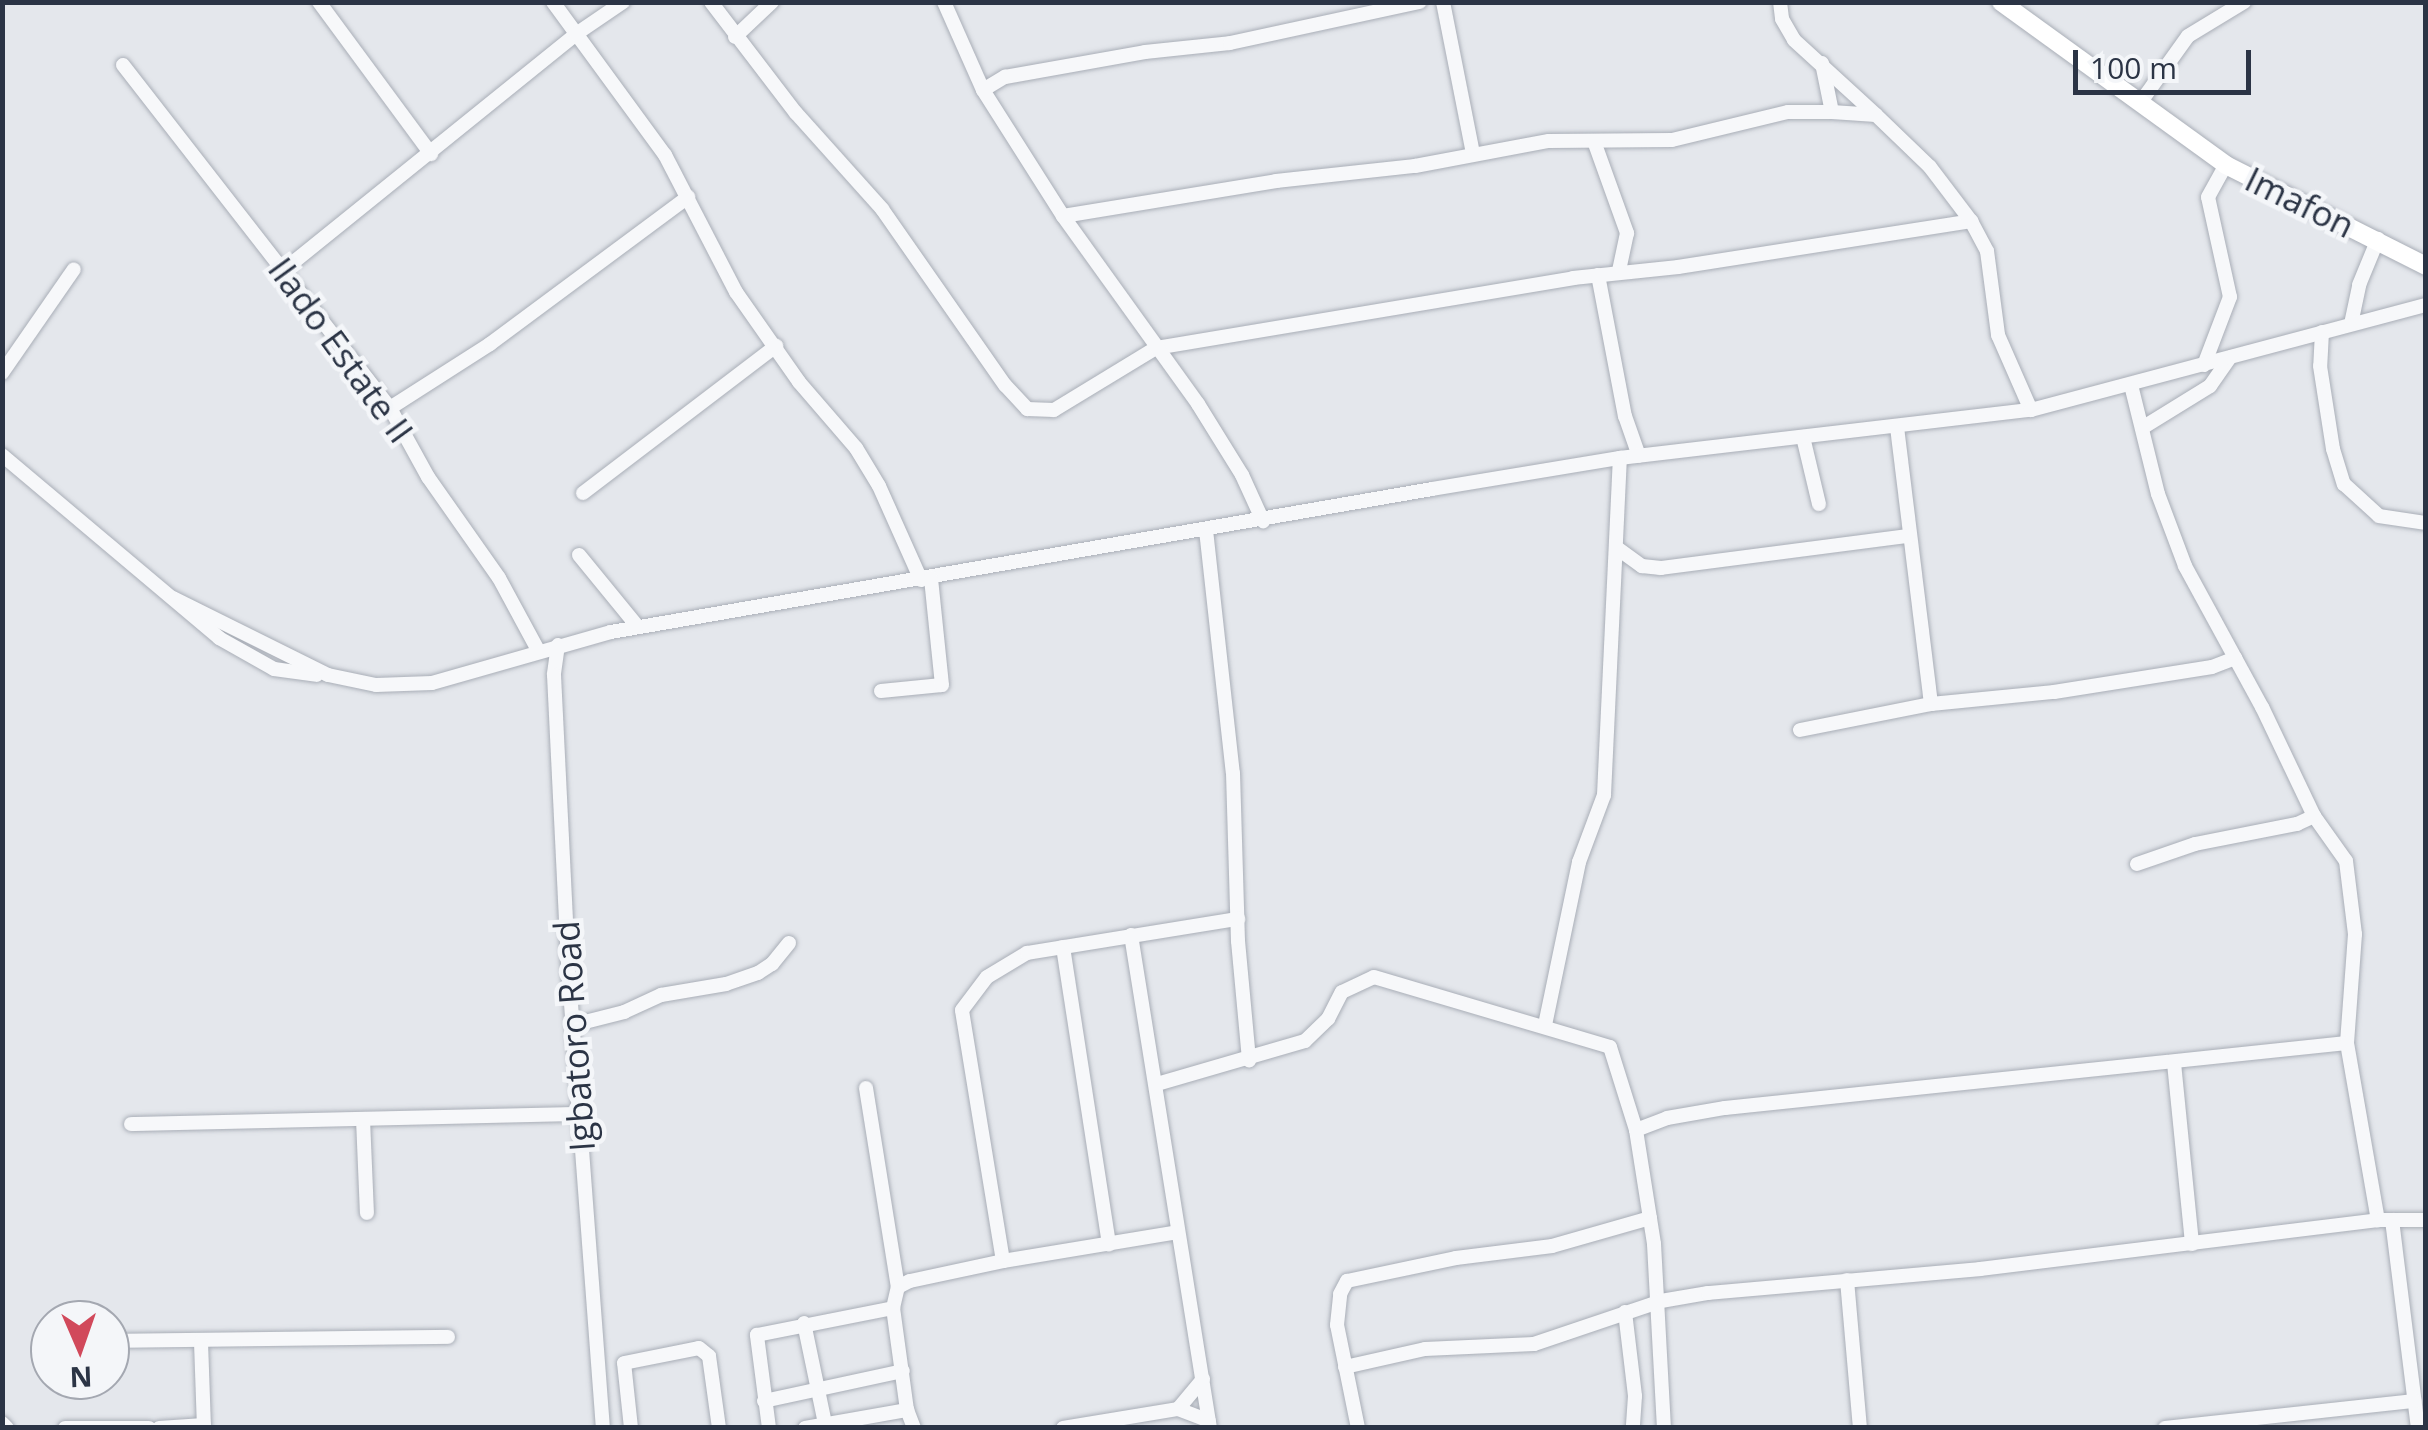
<!DOCTYPE html>
<html>
<head>
<meta charset="utf-8">
<style>
  body { margin:0 }
  #map { position:relative; width:2428px; height:1430px; overflow:hidden; background:#e4e7ec; font-family:"Open Sans",sans-serif }
  div>[style] { position:absolute }
  .roads { filter:drop-shadow(0 0 2px #a9aeb7) drop-shadow(0 0 2px #a9aeb7) }
  .street>* { height:14px; margin:-7px; padding:0 7px; transform-origin:7px; border-radius:7px; background:#f7f8fa }
  .secondary>* { height:18px; margin:-9px; padding:0 9px; transform-origin:9px; border-radius:9px; background:#fff }
  span { translate:-50% -50%; white-space:nowrap; text-align:center; line-height:1.15; -webkit-text-stroke:9px #f4f6f9; paint-order:stroke }
  .street-label { font-size:35px; color:#2b3445 }
  .frame { position:absolute; inset:0; border:5px solid #2b3445; pointer-events:none }
  .north { position:absolute; left:30px; top:1300px; width:100px; height:100px; box-sizing:border-box; background:#f4f6f9; border:2px solid #a4a8b1; border-radius:50%; rotate:178deg; font-size:28px; font-weight:700; line-height:40px; text-align:center; color:#2b3445 }
  .north::after { content:''; display:block; margin:auto; width:35px; height:45px; background:#d1495b; clip-path:polygon(50% 0,100% 100%,50% 72%,0 100%) }
  .scale { position:absolute; left:2073px; top:50px; width:178px; height:45px; box-sizing:border-box; border:5px solid #2b3445; border-top:0; padding-left:12px; font-size:30px; line-height:35px; white-space:nowrap; color:#2b3445; -webkit-text-stroke:8px #f4f6f9; paint-order:stroke }
</style>
</head>
<body>
<div id="map">
  <div class="roads">
    <div class="street">
      <div style="left:319px;top:2px;width:189px;rotate:53.6deg"></div>
      <div style="left:553px;top:2px;width:190px;rotate:53.8deg"></div>
      <div style="left:665px;top:155px;width:154px;rotate:62.6deg"></div>
      <div style="left:736px;top:292px;width:110px;rotate:55deg"></div>
      <div style="left:799px;top:382px;width:87px;rotate:49.2deg"></div>
      <div style="left:856px;top:448px;width:44px;rotate:58.8deg"></div>
      <div style="left:879px;top:486px;width:103px;rotate:65.9deg"></div>
      <div style="left:711px;top:2px;width:140px;rotate:52.6deg"></div>
      <div style="left:796px;top:113px;width:129px;rotate:48.1deg"></div>
      <div style="left:882px;top:209px;width:215px;rotate:55.1deg"></div>
      <div style="left:1005px;top:385px;width:33px;rotate:47deg"></div>
      <div style="left:1027px;top:409px;width:27px;rotate:2deg"></div>
      <div style="left:1054px;top:410px;width:119px;rotate:-31.3deg"></div>
      <div style="left:1156px;top:348px;width:423px;rotate:-9.5deg"></div>
      <div style="left:1573px;top:278px;width:106px;rotate:-6deg"></div>
      <div style="left:1678px;top:267px;width:297px;rotate:-8.9deg"></div>
      <div style="left:1971px;top:221px;width:34px;rotate:62deg"></div>
      <div style="left:1987px;top:251px;width:85px;rotate:82.5deg"></div>
      <div style="left:1998px;top:335px;width:82px;rotate:66.3deg"></div>
      <div style="left:944px;top:2px;width:96px;rotate:66.1deg"></div>
      <div style="left:983px;top:90px;width:149px;rotate:57.6deg"></div>
      <div style="left:1063px;top:216px;width:231px;rotate:54.3deg"></div>
      <div style="left:1198px;top:404px;width:84px;rotate:58.2deg"></div>
      <div style="left:1242px;top:475px;width:51px;rotate:65.5deg"></div>
      <div style="left:1443px;top:2px;width:155px;rotate:78.8deg"></div>
      <div style="left:1780px;top:2px;width:17px;rotate:83deg"></div>
      <div style="left:1782px;top:19px;width:24px;rotate:60deg"></div>
      <div style="left:1794px;top:40px;width:111px;rotate:42.4deg"></div>
      <div style="left:735px;top:37px;width:51px;rotate:-43.4deg"></div>
      <div style="left:1822px;top:63px;width:50px;rotate:78.5deg"></div>
      <div style="left:123px;top:65px;width:435px;rotate:52.1deg"></div>
      <div style="left:390px;top:408px;width:79px;rotate:61.2deg"></div>
      <div style="left:428px;top:477px;width:123px;rotate:54.9deg"></div>
      <div style="left:499px;top:578px;width:82px;rotate:61.6deg"></div>
      <div style="left:983px;top:90px;width:26px;rotate:-31deg"></div>
      <div style="left:1005px;top:77px;width:142px;rotate:-10.1deg"></div>
      <div style="left:1145px;top:52px;width:85px;rotate:-6deg"></div>
      <div style="left:1230px;top:43px;width:194px;rotate:-12.2deg"></div>
      <div style="left:2140px;top:103px;width:82px;rotate:-54.4deg"></div>
      <div style="left:2188px;top:36px;width:66px;rotate:-31.3deg"></div>
      <div style="left:1595px;top:144px;width:95px;rotate:70.2deg"></div>
      <div style="left:1627px;top:233px;width:40px;rotate:102deg"></div>
      <div style="left:1063px;top:216px;width:216px;rotate:-9.3deg"></div>
      <div style="left:1276px;top:181px;width:140px;rotate:-6.2deg"></div>
      <div style="left:1415px;top:166px;width:136px;rotate:-10.6deg"></div>
      <div style="left:1549px;top:141px;width:123px;rotate:-0.5deg"></div>
      <div style="left:1672px;top:140px;width:119px;rotate:-13.6deg"></div>
      <div style="left:1788px;top:112px;width:44px"></div>
      <div style="left:1832px;top:112px;width:44px;rotate:3.9deg"></div>
      <div style="left:1876px;top:115px;width:75px;rotate:43.9deg"></div>
      <div style="left:1930px;top:167px;width:68px;rotate:52.8deg"></div>
      <div style="left:285px;top:269px;width:374px;rotate:-38.9deg"></div>
      <div style="left:576px;top:34px;width:57px;rotate:-34.2deg"></div>
      <div style="left:1598px;top:275px;width:144px;rotate:79.2deg"></div>
      <div style="left:1625px;top:416px;width:42px;rotate:70.7deg"></div>
      <div style="left:2351px;top:324px;width:40px;rotate:-78deg"></div>
      <div style="left:2359px;top:285px;width:50px;rotate:-67.6deg"></div>
      <div style="left:2322px;top:332px;width:34px;rotate:93deg"></div>
      <div style="left:2320px;top:366px;width:84px;rotate:81.1deg"></div>
      <div style="left:2333px;top:449px;width:37px;rotate:73deg"></div>
      <div style="left:2344px;top:484px;width:47px;rotate:42.4deg"></div>
      <div style="left:2379px;top:516px;width:48px;rotate:8.5deg"></div>
      <div style="left:2204px;top:365px;width:73px;rotate:-69.1deg"></div>
      <div style="left:2230px;top:297px;width:102px;rotate:-102.4deg"></div>
      <div style="left:2208px;top:197px;width:37px;rotate:-61deg"></div>
      <div style="left:2px;top:373px;width:126px;rotate:-55.3deg"></div>
      <div style="left:2131px;top:385px;width:112px;rotate:76.1deg"></div>
      <div style="left:2158px;top:494px;width:77px;rotate:69.4deg"></div>
      <div style="left:2185px;top:566px;width:161px;rotate:61.4deg"></div>
      <div style="left:2262px;top:707px;width:121px;rotate:64.5deg"></div>
      <div style="left:2314px;top:816px;width:55px;rotate:54.6deg"></div>
      <div style="left:2346px;top:861px;width:74px;rotate:83deg"></div>
      <div style="left:2355px;top:934px;width:109px;rotate:94.2deg"></div>
      <div style="left:390px;top:408px;width:119px;rotate:-32.6deg"></div>
      <div style="left:490px;top:344px;width:247px;rotate:-36.6deg"></div>
      <div style="left:1897px;top:427px;width:279px;rotate:83deg"></div>
      <div style="left:2142px;top:428px;width:80px;rotate:-31.7deg"></div>
      <div style="left:2210px;top:386px;width:35px;rotate:-55deg"></div>
      <div style="left:1803px;top:437px;width:69px;rotate:76.6deg"></div>
      <div style="left:2px;top:455px;width:284px;rotate:40.1deg"></div>
      <div style="left:219px;top:638px;width:63px;rotate:29.4deg"></div>
      <div style="left:274px;top:669px;width:43px;rotate:7.9deg"></div>
      <div style="left:583px;top:493px;width:243px;rotate:-37.3deg"></div>
      <div style="left:1206px;top:530px;width:244px;rotate:83.7deg"></div>
      <div style="left:1233px;top:773px;width:168px;rotate:88.3deg"></div>
      <div style="left:1238px;top:941px;width:120px;rotate:84.7deg"></div>
      <div style="left:1617px;top:548px;width:31px;rotate:36deg"></div>
      <div style="left:1642px;top:566px;width:19px;rotate:6deg"></div>
      <div style="left:1661px;top:568px;width:250px;rotate:-7.4deg"></div>
      <div style="left:579px;top:555px;width:93px;rotate:50.7deg"></div>
      <div style="left:173px;top:598px;width:173px;rotate:26.4deg"></div>
      <div style="left:328px;top:675px;width:49px;rotate:11.8deg"></div>
      <div style="left:376px;top:685px;width:56px;rotate:-2deg"></div>
      <div style="left:432px;top:683px;width:186px;rotate:-15.9deg"></div>
      <div style="left:611px;top:632px;width:833px;rotate:-9.88deg"></div>
      <div style="left:1432px;top:489px;width:191px;rotate:-9.4deg"></div>
      <div style="left:1620px;top:458px;width:414px;rotate:-6.7deg"></div>
      <div style="left:2031px;top:410px;width:409px;rotate:-14.9deg"></div>
      <div style="left:558px;top:645px;width:30px;rotate:98deg"></div>
      <div style="left:554px;top:675px;width:302px;rotate:87.2deg"></div>
      <div style="left:569px;top:977px;width:452px;rotate:85.7deg"></div>
      <div style="left:881px;top:691px;width:61px;rotate:-5.6deg"></div>
      <div style="left:942px;top:685px;width:108px;rotate:-95.9deg"></div>
      <div style="left:1800px;top:730px;width:134px;rotate:-11.2deg"></div>
      <div style="left:1931px;top:704px;width:124px;rotate:-5.6deg"></div>
      <div style="left:2054px;top:692px;width:160px;rotate:-9deg"></div>
      <div style="left:2212px;top:667px;width:25px;rotate:-21deg"></div>
      <div style="left:2137px;top:864px;width:61px;rotate:-19deg"></div>
      <div style="left:2195px;top:844px;width:104px;rotate:-11.1deg"></div>
      <div style="left:2297px;top:824px;width:19px;rotate:-25deg"></div>
      <div style="left:1131px;top:935px;width:499px;rotate:80.9deg"></div>
      <div style="left:1063px;top:947px;width:301px;rotate:81.2deg"></div>
      <div style="left:573px;top:1025px;width:53px;rotate:-14.3deg"></div>
      <div style="left:624px;top:1012px;width:41px;rotate:-24.7deg"></div>
      <div style="left:661px;top:995px;width:66px;rotate:-9.6deg"></div>
      <div style="left:726px;top:984px;width:34px;rotate:-19deg"></div>
      <div style="left:758px;top:973px;width:17px;rotate:-33deg"></div>
      <div style="left:772px;top:964px;width:27px;rotate:-51deg"></div>
      <div style="left:1545px;top:1025px;width:167px;rotate:-78.2deg"></div>
      <div style="left:1579px;top:862px;width:72px;rotate:-69.5deg"></div>
      <div style="left:1604px;top:795px;width:337px;rotate:-87.3deg"></div>
      <div style="left:2174px;top:1063px;width:182px;rotate:84.3deg"></div>
      <div style="left:1157px;top:1084px;width:154px;rotate:-16.2deg"></div>
      <div style="left:1305px;top:1041px;width:32px;rotate:-44deg"></div>
      <div style="left:1328px;top:1019px;width:30px;rotate:-63deg"></div>
      <div style="left:1342px;top:992px;width:35px;rotate:-25deg"></div>
      <div style="left:1374px;top:977px;width:246px;rotate:16.5deg"></div>
      <div style="left:1610px;top:1047px;width:87px;rotate:72.6deg"></div>
      <div style="left:1636px;top:1130px;width:115px;rotate:81deg"></div>
      <div style="left:1654px;top:1244px;width:184px;rotate:86.9deg"></div>
      <div style="left:866px;top:1088px;width:202px;rotate:80.9deg"></div>
      <div style="left:363px;top:1119px;width:94px;rotate:87.6deg"></div>
      <div style="left:131px;top:1124px;width:448px;rotate:-1.3deg"></div>
      <div style="left:1636px;top:1130px;width:33px;rotate:-21deg"></div>
      <div style="left:1667px;top:1118px;width:59px;rotate:-9.8deg"></div>
      <div style="left:1725px;top:1108px;width:625px;rotate:-5.97deg"></div>
      <div style="left:2347px;top:1043px;width:180px;rotate:80.1deg"></div>
      <div style="left:2392px;top:1220px;width:210px;rotate:82.9deg"></div>
      <div style="left:1003px;top:1261px;width:254px;rotate:-99.3deg"></div>
      <div style="left:962px;top:1010px;width:41px;rotate:-52.9deg"></div>
      <div style="left:987px;top:977px;width:47px;rotate:-31deg"></div>
      <div style="left:1027px;top:953px;width:214px;rotate:-9.2deg"></div>
      <div style="left:1847px;top:1280px;width:149px;rotate:85deg"></div>
      <div style="left:1625px;top:1312px;width:85px;rotate:83.2deg"></div>
      <div style="left:1635px;top:1396px;width:32px;rotate:94deg"></div>
      <div style="left:804px;top:1323px;width:107px;rotate:78.2deg"></div>
      <div style="left:110px;top:1341px;width:338px;rotate:-0.7deg"></div>
      <div style="left:201px;top:1342px;width:86px;rotate:88deg"></div>
      <div style="left:1345px;top:1367px;width:82px;rotate:-12.7deg"></div>
      <div style="left:1425px;top:1349px;width:109px;rotate:-2.6deg"></div>
      <div style="left:1534px;top:1344px;width:134px;rotate:-18.7deg"></div>
      <div style="left:1661px;top:1301px;width:48px;rotate:-9.7deg"></div>
      <div style="left:1708px;top:1293px;width:273px;rotate:-5deg"></div>
      <div style="left:1980px;top:1269px;width:401px;rotate:-7deg"></div>
      <div style="left:2378px;top:1220px;width:48px"></div>
      <div style="left:764px;top:1401px;width:142px;rotate:-12.2deg"></div>
      <div style="left:1178px;top:1409px;width:39px;rotate:-50deg"></div>
      <div style="left:2px;top:1423px;width:7px;rotate:45deg"></div>
      <div style="left:65px;top:1428px;width:84px"></div>
      <div style="left:159px;top:1428px;width:45px;rotate:-3.8deg"></div>
      <div style="left:631px;top:1428px;width:65px;rotate:-96.1deg"></div>
      <div style="left:624px;top:1363px;width:76px;rotate:-11.3deg"></div>
      <div style="left:699px;top:1348px;width:13px;rotate:39deg"></div>
      <div style="left:709px;top:1356px;width:73px;rotate:82.1deg"></div>
      <div style="left:769px;top:1428px;width:94px;rotate:-97.4deg"></div>
      <div style="left:757px;top:1335px;width:139px;rotate:-11.2deg"></div>
      <div style="left:805px;top:1428px;width:104px;rotate:-10deg"></div>
      <div style="left:914px;top:1428px;width:19px;rotate:-111deg"></div>
      <div style="left:907px;top:1410px;width:103px;rotate:-97.8deg"></div>
      <div style="left:893px;top:1308px;width:22px;rotate:-77deg"></div>
      <div style="left:898px;top:1287px;width:13px;rotate:-27deg"></div>
      <div style="left:910px;top:1281px;width:95px;rotate:-12.1deg"></div>
      <div style="left:1003px;top:1261px;width:177px;rotate:-9.4deg"></div>
      <div style="left:1063px;top:1428px;width:117px;rotate:-9.4deg"></div>
      <div style="left:1178px;top:1409px;width:33px;rotate:21deg"></div>
      <div style="left:1358px;top:1428px;width:105px;rotate:-101.5deg"></div>
      <div style="left:1337px;top:1325px;width:31px;rotate:-84deg"></div>
      <div style="left:1340px;top:1294px;width:15px;rotate:-62deg"></div>
      <div style="left:1347px;top:1281px;width:111px;rotate:-11.9deg"></div>
      <div style="left:1456px;top:1258px;width:97px;rotate:-7.1deg"></div>
      <div style="left:1552px;top:1246px;width:102px;rotate:-15.9deg"></div>
      <div style="left:2165px;top:1428px;width:251px;rotate:-6.2deg"></div>
    </div>
    <div class="secondary">
      <div style="left:2001px;top:2px;width:278px;rotate:35.9deg"></div>
      <div style="left:2226px;top:165px;width:224px;rotate:26.8deg"></div>
    </div>
  </div>
  <div class="street-label">
    <span style="left:2300px;top:202px;rotate:26deg">Imafon</span>
    <span style="left:341px;top:350px;rotate:54deg">Ilado Estate II</span>
    <span style="left:574px;top:1036px;rotate:-94deg">Igbatoro Road</span>
  </div>
  <div class="frame"></div>
  <div class="north">N</div>
  <div class="scale">100 m</div>
</div>
</body>
</html>
